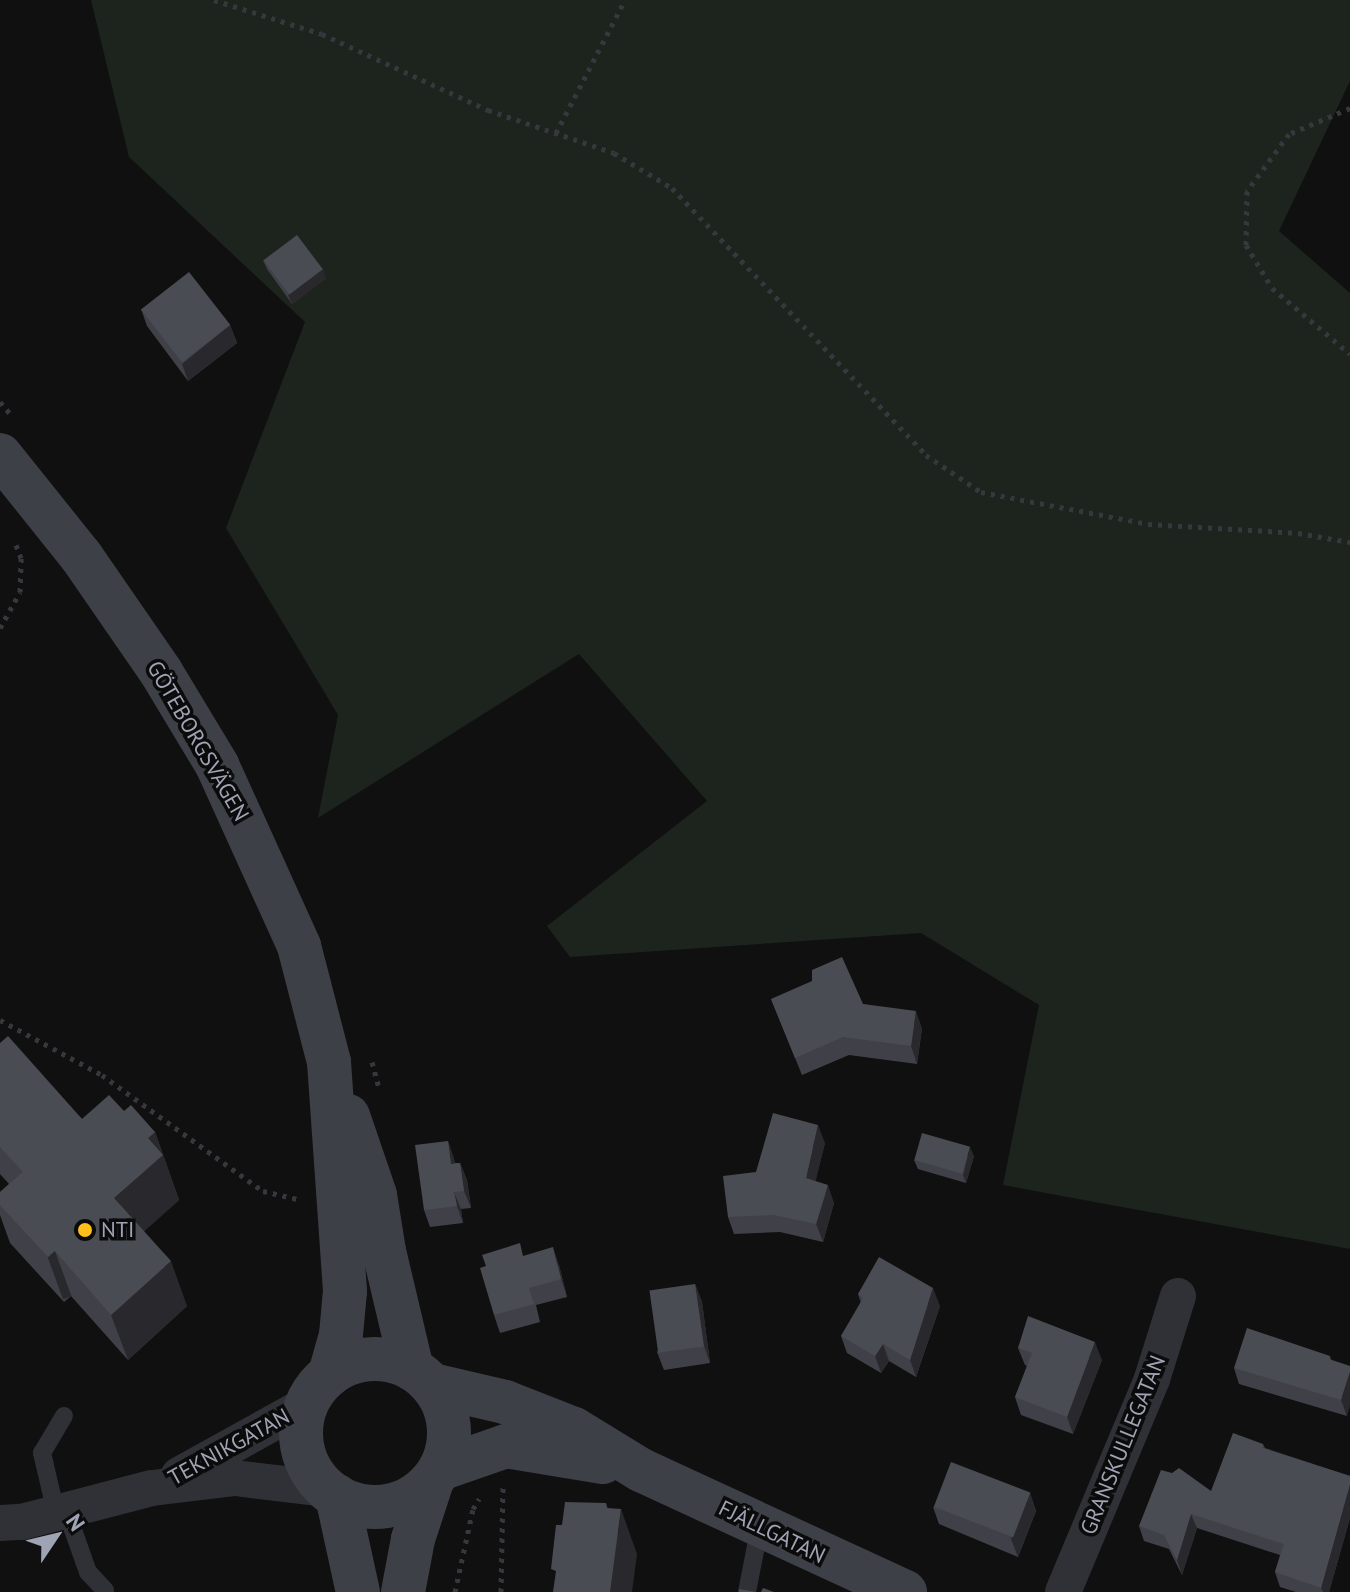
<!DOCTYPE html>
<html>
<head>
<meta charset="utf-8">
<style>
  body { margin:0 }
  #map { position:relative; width:1350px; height:1592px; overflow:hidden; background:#101011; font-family:"PT Sans",sans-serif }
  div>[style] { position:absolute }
  .green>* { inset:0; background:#1c241d }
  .path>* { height:5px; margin-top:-2.5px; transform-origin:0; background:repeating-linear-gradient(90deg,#36383e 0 4px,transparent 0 10px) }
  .lane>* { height:18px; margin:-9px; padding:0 9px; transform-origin:9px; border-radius:9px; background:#303137 }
  .street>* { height:36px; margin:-18px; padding:0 18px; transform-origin:18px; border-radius:18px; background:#303137 }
  .secondary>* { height:44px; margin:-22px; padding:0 22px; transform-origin:22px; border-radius:22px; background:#3e4047 }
  .secondary>.ring { margin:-22px; padding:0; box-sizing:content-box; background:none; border:44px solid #3e4047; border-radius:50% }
  .wall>* { inset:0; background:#404148 }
  .shaded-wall>* { inset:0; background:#29292d; transform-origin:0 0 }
  .building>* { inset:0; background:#4a4c54; transform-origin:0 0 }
  .dots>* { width:22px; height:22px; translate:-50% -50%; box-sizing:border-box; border:4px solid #0b0b0c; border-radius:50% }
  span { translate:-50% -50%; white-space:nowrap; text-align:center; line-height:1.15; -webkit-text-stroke:7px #0b0b0c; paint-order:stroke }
  .street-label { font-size:22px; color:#9fa4b4 }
  .poi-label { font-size:22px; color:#9fa4b4 }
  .left { translate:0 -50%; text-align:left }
  .north { position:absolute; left:16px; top:1496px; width:80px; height:80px; -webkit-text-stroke:6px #0b0b0c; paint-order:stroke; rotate:55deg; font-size:22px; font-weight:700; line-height:32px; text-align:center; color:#9fa4b4 }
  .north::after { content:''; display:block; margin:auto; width:28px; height:36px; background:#9fa4b4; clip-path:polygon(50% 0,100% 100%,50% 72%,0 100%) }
</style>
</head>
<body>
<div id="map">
  <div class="green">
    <div style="clip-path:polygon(91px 0,1350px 0,1350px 81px,1279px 231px,1350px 293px,1350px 1249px,1003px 1185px,1039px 1005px,921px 933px,570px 957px,547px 926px,707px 801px,579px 654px,318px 818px,338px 715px,226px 528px,305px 322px,129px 157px)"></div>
  </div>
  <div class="path">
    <div style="left:214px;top:0;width:113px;rotate:17.5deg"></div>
    <div style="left:322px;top:34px;width:183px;rotate:24.6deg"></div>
    <div style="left:488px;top:110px;width:133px;rotate:18.8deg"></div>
    <div style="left:614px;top:153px;width:68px;rotate:31.1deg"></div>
    <div style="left:672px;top:188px;width:369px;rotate:46.4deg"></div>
    <div style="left:926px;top:455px;width:66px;rotate:33.9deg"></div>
    <div style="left:981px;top:492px;width:170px;rotate:10.8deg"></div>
    <div style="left:1148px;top:524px;width:150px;rotate:3.4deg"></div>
    <div style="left:1298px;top:533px;width:53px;rotate:9.8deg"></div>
    <div style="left:1350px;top:108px;width:66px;rotate:156.9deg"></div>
    <div style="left:1289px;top:134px;width:71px;rotate:126.4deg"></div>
    <div style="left:1247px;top:191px;width:54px;rotate:91.1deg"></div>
    <div style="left:1246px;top:245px;width:50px;rotate:58.8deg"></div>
    <div style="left:1272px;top:288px;width:102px;rotate:40.2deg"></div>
    <div style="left:556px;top:133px;width:150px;rotate:-62.6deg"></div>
    <div style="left:0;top:402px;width:18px;rotate:49deg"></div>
    <div style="left:0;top:628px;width:41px;rotate:-60.9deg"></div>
    <div style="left:20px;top:592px;width:34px;rotate:-88deg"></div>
    <div style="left:21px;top:558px;width:19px;rotate:-111deg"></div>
    <div style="left:0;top:1020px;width:116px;rotate:28.3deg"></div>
    <div style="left:102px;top:1075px;width:198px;rotate:35.8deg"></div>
    <div style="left:263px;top:1191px;width:37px;rotate:13deg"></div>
    <div style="left:372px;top:1062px;width:30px;rotate:75deg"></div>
    <div style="left:455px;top:1592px;width:85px;rotate:-77.8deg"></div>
    <div style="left:473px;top:1509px;width:12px;rotate:-59deg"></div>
    <div style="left:501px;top:1592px;width:105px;rotate:-88.9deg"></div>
  </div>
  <div class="lane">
    <div style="left:66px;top:1510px;width:66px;rotate:70.5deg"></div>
    <div style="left:88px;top:1572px;width:25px;rotate:47deg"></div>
    <div style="left:56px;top:1513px;width:62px;rotate:-103.1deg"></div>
    <div style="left:42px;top:1453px;width:43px;rotate:-59.3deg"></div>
    <div style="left:747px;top:1592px;width:67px;rotate:-78.9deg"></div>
  </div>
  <div class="street">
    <div style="left:179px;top:1475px;width:146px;rotate:-29deg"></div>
    <div style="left:0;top:1523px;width:22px;rotate:-3deg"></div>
    <div style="left:22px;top:1522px;width:134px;rotate:-14.7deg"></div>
    <div style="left:152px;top:1488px;width:84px;rotate:-6.9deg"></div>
    <div style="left:235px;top:1478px;width:93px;rotate:6.8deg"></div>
    <div style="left:1063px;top:1592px;width:231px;rotate:-67.3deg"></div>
    <div style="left:1152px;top:1379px;width:87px;rotate:-72.6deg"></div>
  </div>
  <div class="secondary">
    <div style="left:0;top:455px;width:129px;rotate:51.3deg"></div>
    <div style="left:81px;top:556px;width:141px;rotate:55.4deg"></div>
    <div style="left:161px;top:672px;width:109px;rotate:58.9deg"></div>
    <div style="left:217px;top:765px;width:199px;rotate:65.6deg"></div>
    <div style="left:299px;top:946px;width:120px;rotate:75.5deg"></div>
    <div style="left:329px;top:1062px;width:230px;rotate:86deg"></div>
    <div style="left:345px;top:1291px;width:44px;rotate:95.2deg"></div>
    <div style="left:341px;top:1335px;width:41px;rotate:105.8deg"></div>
    <div style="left:348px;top:1116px;width:83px;rotate:71.1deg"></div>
    <div style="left:375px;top:1195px;width:57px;rotate:80.9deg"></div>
    <div style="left:384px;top:1251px;width:121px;rotate:76.7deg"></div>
    <div class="ring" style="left:301px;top:1359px;width:104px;height:104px"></div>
    <div style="left:432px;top:1385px;width:75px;rotate:13.1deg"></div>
    <div style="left:505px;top:1402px;width:74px;rotate:21.4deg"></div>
    <div style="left:574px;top:1429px;width:79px;rotate:31.5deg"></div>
    <div style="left:641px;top:1470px;width:291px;rotate:24.8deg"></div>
    <div style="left:440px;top:1469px;width:70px;rotate:-19.2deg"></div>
    <div style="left:506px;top:1446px;width:98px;rotate:9.4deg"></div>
    <div style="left:337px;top:1496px;width:98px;rotate:77.7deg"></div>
    <div style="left:403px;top:1592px;width:54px;rotate:-79.3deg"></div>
    <div style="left:413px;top:1539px;width:61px;rotate:-71.9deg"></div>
  </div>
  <div class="wall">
    <div style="clip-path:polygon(263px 260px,326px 278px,292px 304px,267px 269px)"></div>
    <div style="clip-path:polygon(141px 309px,230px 325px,237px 343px,188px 381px,147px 326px)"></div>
    <div style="clip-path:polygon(771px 999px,863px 1004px,922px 1028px,917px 1064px,849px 1055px,802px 1075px)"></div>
    <div style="clip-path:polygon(0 1043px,82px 1119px,124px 1111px,155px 1132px,179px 1200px,144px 1231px,187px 1306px,128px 1360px,71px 1296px,64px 1302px,10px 1243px,0 1215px,0 1192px,9px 1184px,0 1174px)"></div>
    <div style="clip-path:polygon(448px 1141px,455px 1163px,460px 1163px,467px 1180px,471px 1208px,461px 1209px,463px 1223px,430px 1227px,424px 1210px)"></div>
    <div style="clip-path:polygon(825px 1143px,815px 1181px,834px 1203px,823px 1242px,780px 1232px,734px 1234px,728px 1217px,756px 1172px)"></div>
    <div style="clip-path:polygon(974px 1156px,966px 1183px,918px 1169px,914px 1160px)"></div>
    <div style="clip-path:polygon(524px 1256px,559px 1265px,567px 1297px,536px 1305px,540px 1322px,500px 1333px,494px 1315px)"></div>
    <div style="clip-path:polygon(695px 1284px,702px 1302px,710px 1363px,664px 1370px,657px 1352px)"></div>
    <div style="clip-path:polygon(858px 1294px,940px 1306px,916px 1377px,889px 1361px,881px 1373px,847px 1353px,841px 1336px,861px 1303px)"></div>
    <div style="clip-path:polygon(1018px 1348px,1102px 1360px,1073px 1434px,1021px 1415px,1015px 1397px,1027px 1366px,1025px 1365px)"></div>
    <div style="clip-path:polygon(1330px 1356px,1347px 1416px,1239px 1384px,1234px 1368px)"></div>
    <div style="clip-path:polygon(1263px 1444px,1265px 1448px,1350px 1476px,1350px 1518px,1329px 1592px,1296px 1592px,1280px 1587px,1275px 1572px,1280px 1555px,1197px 1528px,1182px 1575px,1169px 1549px,1144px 1541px,1139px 1526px,1211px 1491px)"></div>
    <div style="clip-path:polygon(1030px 1493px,1036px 1511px,1018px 1557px,939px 1524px,933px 1507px)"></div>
  </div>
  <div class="shaded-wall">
    <div style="clip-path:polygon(323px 269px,326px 278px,292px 304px,288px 295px)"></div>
    <div style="clip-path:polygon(230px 325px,237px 343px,188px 381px,182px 364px)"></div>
    <div style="clip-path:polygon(916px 1011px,922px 1028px,917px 1064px,911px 1046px)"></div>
    <div style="clip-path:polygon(818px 1125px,825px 1143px,812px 1196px,806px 1178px)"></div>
    <div style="clip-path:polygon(155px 1132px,179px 1200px,131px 1243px,114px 1198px,148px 1138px)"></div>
    <div style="clip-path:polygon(448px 1141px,454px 1158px,457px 1181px,451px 1164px)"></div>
    <div style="clip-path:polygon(970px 1147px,974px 1156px,966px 1183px,963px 1175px)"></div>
    <div style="clip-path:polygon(460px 1163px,467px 1180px,471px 1208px,464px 1191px)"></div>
    <div style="clip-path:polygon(828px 1185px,834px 1203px,823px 1242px,816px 1224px)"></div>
    <div style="clip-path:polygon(454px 1192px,461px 1209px,463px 1223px,457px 1206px)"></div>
    <div style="clip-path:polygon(553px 1247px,559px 1265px,567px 1297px,561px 1279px)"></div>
    <div style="left:55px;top:1251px;width:48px;height:9px;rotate:70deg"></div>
    <div style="clip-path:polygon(171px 1261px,187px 1306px,128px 1360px,111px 1315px)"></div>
    <div style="clip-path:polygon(695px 1284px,702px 1302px,710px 1363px,704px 1346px)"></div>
    <div style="clip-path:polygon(933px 1288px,940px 1306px,916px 1377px,910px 1360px)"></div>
    <div style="clip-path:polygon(1095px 1342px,1102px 1360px,1073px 1434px,1067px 1417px)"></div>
    <div style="clip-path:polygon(883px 1344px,889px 1361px,881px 1373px,875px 1356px)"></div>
    <div style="clip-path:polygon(1350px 1372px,1350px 1406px,1347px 1416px,1341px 1400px)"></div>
    <div style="clip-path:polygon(1350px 1484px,1350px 1518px,1329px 1592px,1323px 1592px,1321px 1588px)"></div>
    <div style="clip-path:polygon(1030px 1493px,1036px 1511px,1018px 1557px,1011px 1539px)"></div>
    <div style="clip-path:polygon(606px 1503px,618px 1534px,621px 1509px,637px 1554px,632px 1592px,610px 1592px)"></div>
    <div style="clip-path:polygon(1191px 1514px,1197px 1528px,1182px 1575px,1177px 1560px)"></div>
  </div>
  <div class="building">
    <div style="left:297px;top:235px;width:43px;height:42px;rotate:53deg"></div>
    <div style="left:189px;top:272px;width:67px;height:61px;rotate:52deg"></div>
    <div style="clip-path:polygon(842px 957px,863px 1004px,916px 1011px,911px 1046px,843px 1037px,795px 1058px,771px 999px,812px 981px,812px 970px)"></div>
    <div style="clip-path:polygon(8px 1036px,82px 1119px,109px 1095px,124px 1111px,131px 1105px,155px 1132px,148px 1138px,163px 1155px,114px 1198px,171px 1261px,111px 1315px,55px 1251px,48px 1257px,0 1205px,0 1192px,23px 1172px,0 1147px,0 1043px)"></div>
    <div style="clip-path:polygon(773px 1113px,818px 1125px,806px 1178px,828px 1185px,816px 1224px,774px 1215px,728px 1217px,723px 1176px,756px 1172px)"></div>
    <div style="left:922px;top:1133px;width:50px;height:28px;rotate:16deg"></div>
    <div style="clip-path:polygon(448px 1141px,451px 1164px,460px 1163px,464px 1191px,454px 1192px,457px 1206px,424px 1210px,415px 1145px)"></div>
    <div style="clip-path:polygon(520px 1243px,523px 1256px,553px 1247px,561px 1279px,529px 1288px,534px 1304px,494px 1315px,480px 1268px,486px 1266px,482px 1255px)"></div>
    <div style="clip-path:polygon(879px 1257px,933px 1288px,910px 1360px,883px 1344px,875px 1356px,841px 1336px,863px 1298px,858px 1294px)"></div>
    <div style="left:695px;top:1284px;width:63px;height:46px;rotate:82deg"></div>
    <div style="clip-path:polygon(1028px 1316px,1095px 1342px,1067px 1417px,1015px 1397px,1032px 1353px,1018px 1348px)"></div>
    <div style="clip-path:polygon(1247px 1328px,1330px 1356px,1329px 1359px,1350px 1366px,1350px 1372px,1341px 1400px,1234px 1368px)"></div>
    <div style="clip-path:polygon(1233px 1433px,1263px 1444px,1262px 1448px,1350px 1476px,1350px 1484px,1321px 1588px,1275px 1572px,1284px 1544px,1191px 1514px,1177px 1560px,1164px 1535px,1139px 1526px,1161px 1470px,1172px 1473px,1179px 1468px,1211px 1491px)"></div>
    <div style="left:951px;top:1462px;width:85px;height:48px;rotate:21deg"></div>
    <div style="clip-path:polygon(565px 1502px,606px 1503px,607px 1508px,621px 1509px,610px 1592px,553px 1592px,556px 1571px,551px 1569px,556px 1525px,562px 1525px)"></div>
    <div style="clip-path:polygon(763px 1588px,774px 1592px,761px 1592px)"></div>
    <div style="clip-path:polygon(739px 1589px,756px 1592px,739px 1592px)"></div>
  </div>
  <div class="dots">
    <div style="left:85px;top:1230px;background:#ffbe1a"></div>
  </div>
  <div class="street-label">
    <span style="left:198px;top:741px;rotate:60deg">GÖTEBORGSVÄGEN</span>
    <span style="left:1123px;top:1445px;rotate:-68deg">GRANSKULLEGATAN</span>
    <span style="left:229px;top:1447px;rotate:-29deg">TEKNIKGATAN</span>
    <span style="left:772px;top:1532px;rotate:26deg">FJÄLLGATAN</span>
  </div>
  <div class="poi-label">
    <span class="left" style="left:101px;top:1230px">NTI</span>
  </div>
  <div class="north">N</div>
</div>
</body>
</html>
